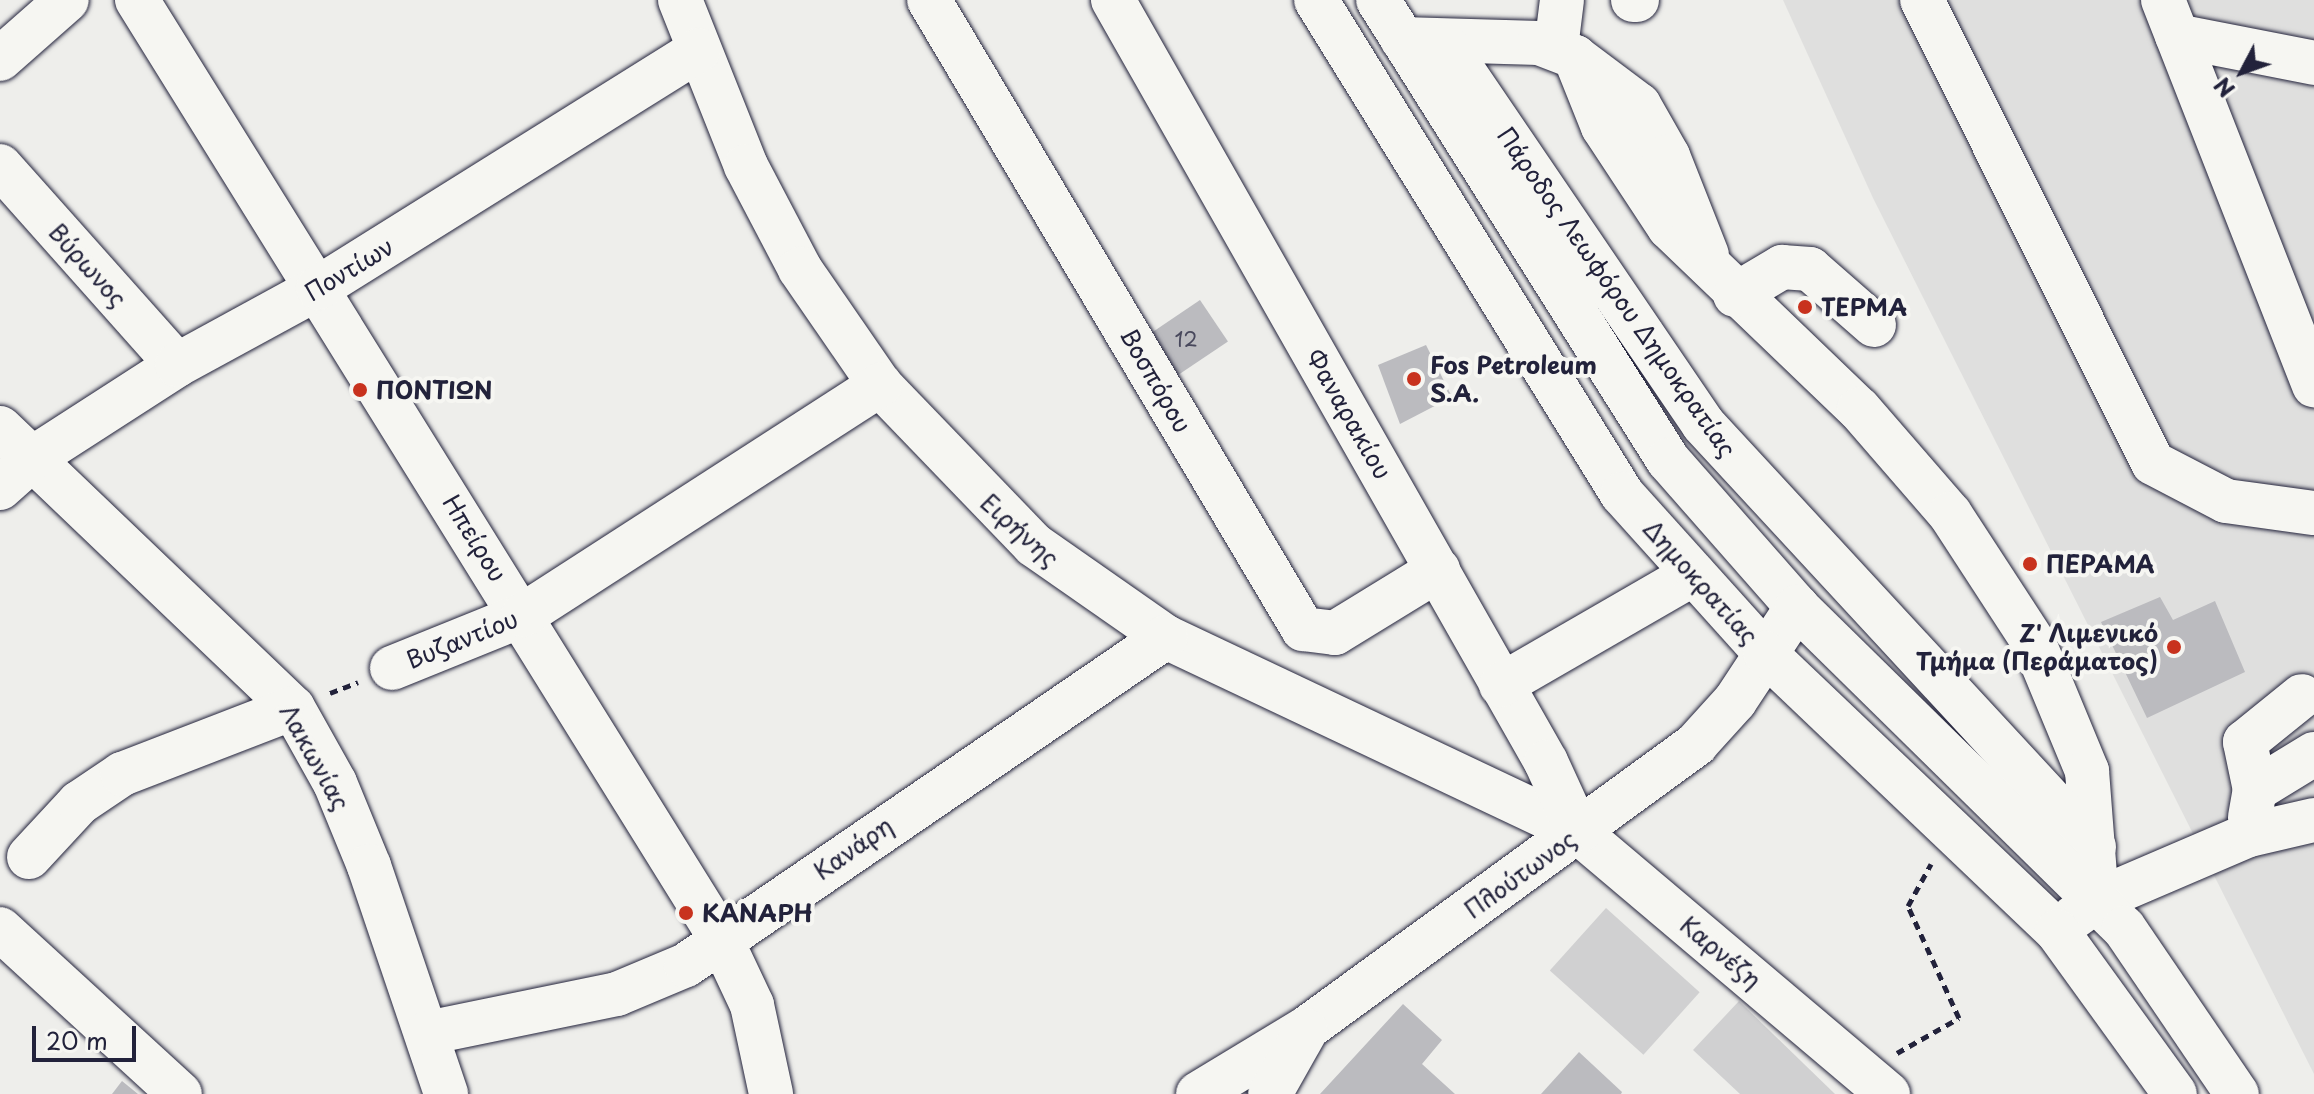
<!DOCTYPE html>
<html>
<head>
<meta charset="utf-8">
<style>
  body { margin:0 }
  #map { position:relative; width:2314px; height:1094px; overflow:hidden; background:#eeeeeb; font-family:"Playpen Sans",sans-serif }
  div>[style] { position:absolute }
  .built>* { inset:0; background:#dfdfde }
  .green>* { inset:0; background:#d0d0d1; transform-origin:0 0 }
  .building>* { inset:0; background:#bbbbbf; transform-origin:0 0 }
  .path>* { height:5px; margin-top:-2.5px; transform-origin:0; background:repeating-linear-gradient(90deg,#22223b 0 8px,transparent 0 14px) }
  .roads { filter:drop-shadow(0 0 2px #22223b) drop-shadow(0 0 2px #22223b) }
  .minor>* { height:44px; margin:-22px; padding:0 22px; transform-origin:22px; border-radius:22px; background:#f6f6f2 }
  .major>* { height:44px; margin:-22px; padding:0 22px; transform-origin:22px; border-radius:22px; background:#f6f6f2 }
  .dots>* { width:22px; height:22px; translate:-50% -50%; box-sizing:border-box; border:4px solid #f6f6f2; border-radius:50% }
  span { translate:-50% -50%; white-space:nowrap; text-align:center; line-height:1.15; -webkit-text-stroke:8px #f6f6f2; paint-order:stroke }
  .number-label { font-size:20px; color:#48485c }
  .number-label span { -webkit-text-stroke-width:0 }
  .street-label { font-size:24px; color:#22223b }
  .poi-label { font-size:24px; color:#22223b; font-weight:700 }
  .left { translate:0 -50%; text-align:left }
  .right { translate:-100% -50%; text-align:right }
  .north { position:absolute; left:2202px; top:32px; width:80px; height:80px; -webkit-text-stroke:6px #f6f6f2; paint-order:stroke; rotate:229deg; font-size:22px; font-weight:700; line-height:32px; text-align:center; color:#22223b }
  .north::after { content:''; display:block; margin:auto; width:28px; height:36px; background:#22223b; clip-path:polygon(50% 0,100% 100%,50% 72%,0 100%) }
  .scale { position:absolute; left:32px; top:1026px; width:104px; height:36px; box-sizing:border-box; border:4px solid #22223b; border-top:0; padding-left:10px; font-size:24px; line-height:28px; white-space:nowrap; color:#22223b; -webkit-text-stroke:6px #f6f6f2; paint-order:stroke }
</style>
</head>
<body>
<div id="map">
  <div class="built">
    <div style="clip-path:polygon(1783px 0,2314px 0,2314px 1074px,1873px 198px)"></div>
  </div>
  <div class="green">
    <div style="left:1606px;top:908px;width:126px;height:84px;rotate:42deg"></div>
    <div style="clip-path:polygon(1739px 1001px,1835px 1094px,1740px 1094px,1693px 1050px)"></div>
  </div>
  <div class="building">
    <div style="left:1200px;top:300px;width:50px;height:66px;rotate:56deg"></div>
    <div style="clip-path:polygon(1426px 345px,1452px 397px,1400px 424px,1378px 365px)"></div>
    <div style="clip-path:polygon(2160px 597px,2173px 620px,2215px 601px,2245px 672px,2147px 718px,2101px 622px)"></div>
    <div style="clip-path:polygon(1403px 1004px,1442px 1040px,1422px 1064px,1455px 1094px,1320px 1094px)"></div>
    <div style="clip-path:polygon(1579px 1052px,1622px 1092px,1621px 1094px,1541px 1094px)"></div>
    <div style="clip-path:polygon(122px 1081px,138px 1094px,112px 1094px)"></div>
  </div>
  <div class="path">
    <div style="left:330px;top:693px;width:30px;rotate:-21deg"></div>
    <div style="left:1897px;top:1053px;width:71px;rotate:-29.4deg"></div>
    <div style="left:1959px;top:1018px;width:123px;rotate:-114.5deg"></div>
    <div style="left:1908px;top:906px;width:48px;rotate:-61.3deg"></div>
  </div>
  <div class="roads">
    <div class="minor">
      <div style="left:137px;top:0;width:1106px;rotate:58.12deg"></div>
      <div style="left:721px;top:939px;width:73px;rotate:64.8deg"></div>
      <div style="left:752px;top:1005px;width:91px;rotate:77.9deg"></div>
      <div style="left:680px;top:0;width:179px;rotate:68.3deg"></div>
      <div style="left:746px;top:166px;width:116px;rotate:62.3deg"></div>
      <div style="left:800px;top:269px;width:141px;rotate:55.4deg"></div>
      <div style="left:880px;top:385px;width:222px;rotate:46.1deg"></div>
      <div style="left:1034px;top:545px;width:161px;rotate:34.9deg"></div>
      <div style="left:1166px;top:637px;width:456px;rotate:25.3deg"></div>
      <div style="left:1578px;top:832px;width:406px;rotate:40.2deg"></div>
      <div style="left:929px;top:0;width:732px;rotate:59.26deg"></div>
      <div style="left:1303px;top:629px;width:32px;rotate:7deg"></div>
      <div style="left:1335px;top:633px;width:121px;rotate:-31.5deg"></div>
      <div style="left:1113px;top:0;width:876px;rotate:60.39deg"></div>
      <div style="left:1546px;top:762px;width:77px;rotate:65.4deg"></div>
      <div style="left:1633px;top:0;width:4px"></div>
      <div style="left:1922px;top:0;width:517px;rotate:63.48deg"></div>
      <div style="left:2153px;top:463px;width:82px;rotate:27.5deg"></div>
      <div style="left:2226px;top:501px;width:89px;rotate:7.8deg"></div>
      <div style="left:2163px;top:0;width:414px;rotate:68.6deg"></div>
      <div style="left:2177px;top:36px;width:140px;rotate:11.1deg"></div>
      <div style="left:1402px;top:39px;width:137px;rotate:1.7deg"></div>
      <div style="left:1539px;top:43px;width:39px;rotate:21deg"></div>
      <div style="left:1575px;top:57px;width:75px;rotate:68.2deg"></div>
      <div style="left:1603px;top:127px;width:120px;rotate:56.6deg"></div>
      <div style="left:1669px;top:227px;width:263px;rotate:43.8deg"></div>
      <div style="left:1859px;top:409px;width:139px;rotate:49.1deg"></div>
      <div style="left:1950px;top:514px;width:154px;rotate:56.9deg"></div>
      <div style="left:2034px;top:643px;width:139px;rotate:67.5deg"></div>
      <div style="left:2087px;top:771px;width:129px;rotate:85.6deg"></div>
      <div style="left:1445px;top:44px;width:459px;rotate:55.8deg"></div>
      <div style="left:1703px;top:424px;width:576px;rotate:47.25deg"></div>
      <div style="left:1556px;top:48px;width:48px;rotate:-82.9deg"></div>
      <div style="left:1575px;top:57px;width:80px;rotate:36.9deg"></div>
      <div style="left:1639px;top:105px;width:59px;rotate:60.4deg"></div>
      <div style="left:1668px;top:156px;width:106px;rotate:68.5deg"></div>
      <div style="left:0;top:59px;width:89px;rotate:-41.4deg"></div>
      <div style="left:0;top:166px;width:266px;rotate:48.3deg"></div>
      <div style="left:1735px;top:295px;width:55px;rotate:-30.8deg"></div>
      <div style="left:1782px;top:267px;width:28px;rotate:4deg"></div>
      <div style="left:1810px;top:269px;width:85px;rotate:41.2deg"></div>
      <div style="left:0;top:428px;width:405px;rotate:43.7deg"></div>
      <div style="left:293px;top:708px;width:86px;rotate:60.8deg"></div>
      <div style="left:335px;top:783px;width:90px;rotate:67.7deg"></div>
      <div style="left:369px;top:866px;width:241px;rotate:71.3deg"></div>
      <div style="left:0;top:488px;width:48px;rotate:-41.6deg"></div>
      <div style="left:36px;top:456px;width:168px;rotate:-32.8deg"></div>
      <div style="left:177px;top:365px;width:161px;rotate:-28.6deg"></div>
      <div style="left:318px;top:288px;width:449px;rotate:-32deg"></div>
      <div style="left:392px;top:668px;width:141px;rotate:-22deg"></div>
      <div style="left:523px;top:615px;width:425px;rotate:-32.8deg"></div>
      <div style="left:1501px;top:685px;width:222px;rotate:-30deg"></div>
      <div style="left:2255px;top:790px;width:49px;rotate:-101.8deg"></div>
      <div style="left:2245px;top:742px;width:73px;rotate:-38.9deg"></div>
      <div style="left:2250px;top:817px;width:27px;rotate:-80deg"></div>
      <div style="left:2255px;top:790px;width:69px;rotate:-31.4deg"></div>
      <div style="left:29px;top:857px;width:74px;rotate:-47.2deg"></div>
      <div style="left:79px;top:803px;width:52px;rotate:-34deg"></div>
      <div style="left:122px;top:774px;width:183px;rotate:-21.1deg"></div>
      <div style="left:2074px;top:917px;width:29px;rotate:-36deg"></div>
      <div style="left:2097px;top:900px;width:165px;rotate:-23.2deg"></div>
      <div style="left:2249px;top:835px;width:67px;rotate:-13deg"></div>
      <div style="left:0;top:929px;width:244px;rotate:42.5deg"></div>
      <div style="left:427px;top:1033px;width:194px;rotate:-11.6deg"></div>
      <div style="left:617px;top:994px;width:75px;rotate:-22.8deg"></div>
      <div style="left:686px;top:965px;width:581px;rotate:-34.35deg"></div>
      <div style="left:1198px;top:1094px;width:127px;rotate:-31.2deg"></div>
      <div style="left:1307px;top:1028px;width:482px;rotate:-36.1deg"></div>
      <div style="left:1696px;top:744px;width:58px;rotate:-47.8deg"></div>
      <div style="left:1735px;top:701px;width:113px;rotate:-56.6deg"></div>
      <div style="left:1270px;top:1094px;width:73px;rotate:-60.6deg"></div>
    </div>
    <div class="major">
      <div style="left:1316px;top:0;width:581px;rotate:58.22deg"></div>
      <div style="left:1622px;top:494px;width:214px;rotate:48deg"></div>
      <div style="left:1765px;top:653px;width:403px;rotate:43.6deg"></div>
      <div style="left:2057px;top:931px;width:201px;rotate:54.1deg"></div>
      <div style="left:1378px;top:0;width:544px;rotate:57.77deg"></div>
      <div style="left:1668px;top:460px;width:196px;rotate:48.7deg"></div>
      <div style="left:1797px;top:607px;width:458px;rotate:44.5deg"></div>
      <div style="left:2124px;top:928px;width:201px;rotate:55.8deg"></div>
    </div>
  </div>
  <div class="dots">
    <div style="left:1805px;top:307px;background:#c8321e"></div>
    <div style="left:1414px;top:379px;background:#c8321e"></div>
    <div style="left:360px;top:390px;background:#c8321e"></div>
    <div style="left:2030px;top:564px;background:#c8321e"></div>
    <div style="left:2174px;top:647px;background:#c8321e"></div>
    <div style="left:686px;top:913px;background:#c8321e"></div>
  </div>
  <div class="number-label">
    <span style="left:1186px;top:339px">12</span>
  </div>
  <div class="street-label">
    <span style="left:88px;top:265px;rotate:48deg">Βύρωνος</span>
    <span style="left:349px;top:269px;rotate:-31deg">Ποντίων</span>
    <span style="left:1617px;top:292px;rotate:55deg">Πάροδος Λεωφόρου Δημοκρατίας</span>
    <span style="left:1156px;top:380px;rotate:60deg">Βοσπόρου</span>
    <span style="left:1349px;top:414px;rotate:60deg">Φαναρακίου</span>
    <span style="left:1020px;top:530px;rotate:42deg">Ειρήνης</span>
    <span style="left:475px;top:538px;rotate:58deg">Ηπείρου</span>
    <span style="left:1701px;top:582px;rotate:48deg">Δημοκρατίας</span>
    <span style="left:462px;top:639px;rotate:-22deg">Βυζαντίου</span>
    <span style="left:315px;top:757px;rotate:61deg">Λακωνίας</span>
    <span style="left:853px;top:848px;rotate:-35deg">Κανάρη</span>
    <span style="left:1520px;top:874px;rotate:-36deg">Πλούτωνος</span>
    <span style="left:1721px;top:952px;rotate:40deg">Καρνέζη</span>
  </div>
  <div class="poi-label">
    <span class="left" style="left:1821px;top:307px">ΤΕΡΜΑ</span>
    <span class="left" style="left:1430px;top:379px">Fos Petroleum<br>S.A.</span>
    <span class="left" style="left:376px;top:390px">ΠΟΝΤΙΩΝ</span>
    <span class="left" style="left:2046px;top:564px">ΠΕΡΑΜΑ</span>
    <span class="right" style="left:2158px;top:647px">Ζ' Λιμενικό<br>Τμήμα (Περάματος)</span>
    <span class="left" style="left:702px;top:913px">ΚΑΝΑΡΗ</span>
  </div>
  <div class="north">N</div>
  <div class="scale">20 m</div>
</div>
</body>
</html>
